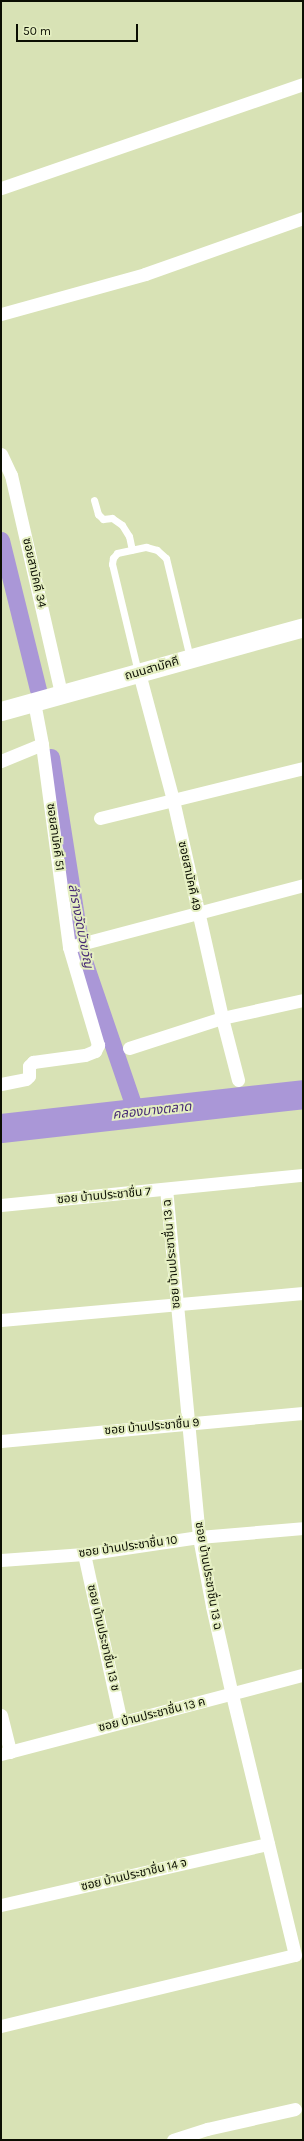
<!DOCTYPE html>
<html>
<head>
<meta charset="utf-8">
<style>
  body { margin:0 }
  #map { position:relative; width:304px; height:2141px; overflow:hidden; background:#d8e2b5; font-family:Karla,"Noto Sans Thai",sans-serif }
  div>[style] { position:absolute }
  .canal>* { height:17px; margin:-8.5px; padding:0 8.5px; transform-origin:8.5px; border-radius:8.5px; background:#aa97d7 }
  .river>* { height:29px; margin:-14.5px; padding:0 14.5px; transform-origin:14.5px; border-radius:14.5px; background:#aa97d7 }
  .lane>* { height:7px; margin:-3.5px; padding:0 3.5px; transform-origin:3.5px; border-radius:3.5px; background:#fff }
  .street>* { height:13px; margin:-6.5px; padding:0 6.5px; transform-origin:6.5px; border-radius:6.5px; background:#fff }
  .secondary>* { height:19px; margin:-9.5px; padding:0 9.5px; transform-origin:9.5px; border-radius:9.5px; background:#fff }
  span { translate:-50% -50%; white-space:nowrap; text-align:center; line-height:1.15; -webkit-text-stroke:4px #e5efc2; paint-order:stroke }
  .street-label { font-size:12px; color:#0b0e02 }
  .water-label { font-size:13px; color:#452874; font-style:italic }
  .frame { position:absolute; inset:0; border:2px solid #0b0e02; pointer-events:none }
  .scale { position:absolute; left:16px; top:24px; width:122px; height:18px; box-sizing:border-box; border:2px solid #0b0e02; border-top:0; padding-left:5px; font-size:12px; line-height:14px; white-space:nowrap; color:#0b0e02; -webkit-text-stroke:3px #e5efc2; paint-order:stroke }
</style>
</head>
<body>
<div id="map">
  <div class="canal">
    <div style="left:1px;top:540px;width:154px;rotate:76.1deg"></div>
    <div style="left:51px;top:757px;width:200px;rotate:81.1deg"></div>
    <div style="left:82px;top:955px;width:167px;rotate:71.1deg"></div>
  </div>
  <div class="river">
    <div style="left:1px;top:1128px;width:304px;rotate:-6.4deg"></div>
  </div>
  <div class="lane">
    <div style="left:94px;top:500px;width:15px;rotate:74deg"></div>
    <div style="left:98px;top:514px;width:7px;rotate:45deg"></div>
    <div style="left:103px;top:519px;width:9px;rotate:-6deg"></div>
    <div style="left:112px;top:518px;width:12px;rotate:35deg"></div>
    <div style="left:122px;top:525px;width:13px;rotate:58deg"></div>
    <div style="left:129px;top:536px;width:14px;rotate:78deg"></div>
    <div style="left:138px;top:672px;width:111px;rotate:-103.5deg"></div>
    <div style="left:112px;top:564px;width:6px;rotate:-81deg"></div>
    <div style="left:113px;top:558px;width:6px;rotate:-51deg"></div>
    <div style="left:117px;top:553px;width:30px;rotate:-12deg"></div>
    <div style="left:146px;top:547px;width:11px;rotate:15deg"></div>
    <div style="left:157px;top:550px;width:12px;rotate:42deg"></div>
    <div style="left:166px;top:558px;width:103px;rotate:76.5deg"></div>
  </div>
  <div class="street">
    <div style="left:1px;top:188px;width:319px;rotate:-19deg"></div>
    <div style="left:1px;top:314px;width:149px;rotate:-15.5deg"></div>
    <div style="left:145px;top:274px;width:168px;rotate:-19.5deg"></div>
    <div style="left:1px;top:454px;width:23px;rotate:65deg"></div>
    <div style="left:11px;top:475px;width:225px;rotate:77.1deg"></div>
    <div style="left:139px;top:673px;width:131px;rotate:75deg"></div>
    <div style="left:173px;top:800px;width:223px;rotate:77.3deg"></div>
    <div style="left:222px;top:1018px;width:64px;rotate:75.5deg"></div>
    <div style="left:1px;top:761px;width:44px;rotate:-22.5deg"></div>
    <div style="left:100px;top:818px;width:209px;rotate:-13.8deg"></div>
    <div style="left:69px;top:947px;width:242px;rotate:-14.8deg"></div>
    <div style="left:129px;top:1048px;width:98px;rotate:-17.9deg"></div>
    <div style="left:222px;top:1018px;width:83px;rotate:-12.5deg"></div>
    <div style="left:1px;top:1084px;width:25px;rotate:-11deg"></div>
    <div style="left:26px;top:1079px;width:4px;rotate:-45deg"></div>
    <div style="left:29px;top:1076px;width:10px;rotate:-90deg"></div>
    <div style="left:29px;top:1066px;width:6px;rotate:-45deg"></div>
    <div style="left:33px;top:1062px;width:52px;rotate:-7.7deg"></div>
    <div style="left:85px;top:1055px;width:11px;rotate:-22deg"></div>
    <div style="left:95px;top:1051px;width:7px;rotate:-63deg"></div>
    <div style="left:98px;top:1045px;width:102px;rotate:-106.5deg"></div>
    <div style="left:69px;top:947px;width:205px;rotate:-97.6deg"></div>
    <div style="left:42px;top:744px;width:43px;rotate:-100.8deg"></div>
    <div style="left:1px;top:1205px;width:303px;rotate:-5.7deg"></div>
    <div style="left:1px;top:1320px;width:303px;rotate:-5.1deg"></div>
    <div style="left:1px;top:1441px;width:303px;rotate:-5.3deg"></div>
    <div style="left:84px;top:1554px;width:172px;rotate:77.6deg"></div>
    <div style="left:1px;top:1560px;width:83px;rotate:-4.1deg"></div>
    <div style="left:84px;top:1554px;width:116px;rotate:-8.4deg"></div>
    <div style="left:199px;top:1537px;width:104px;rotate:-4.9deg"></div>
    <div style="left:1px;top:1715px;width:38px;rotate:76deg"></div>
    <div style="left:1px;top:1754px;width:312px;rotate:-14.7deg"></div>
    <div style="left:1px;top:1905px;width:274px;rotate:-12.9deg"></div>
    <div style="left:1px;top:2026px;width:302px;rotate:-13.6deg"></div>
    <div style="left:295px;top:1955px;width:268px;rotate:-103.6deg"></div>
    <div style="left:232px;top:1695px;width:91px;rotate:-102.7deg"></div>
    <div style="left:212px;top:1606px;width:70px;rotate:-100.7deg"></div>
    <div style="left:199px;top:1537px;width:349px;rotate:-95.4deg"></div>
    <div style="left:173px;top:2140px;width:36px;rotate:-18deg"></div>
    <div style="left:207px;top:2129px;width:90px;rotate:-12.8deg"></div>
  </div>
  <div class="secondary">
    <div style="left:1px;top:711px;width:313px;rotate:-15.5deg"></div>
  </div>
  <div class="street-label">
    <span style="left:34px;top:573px;rotate:77deg">ซอยสามัคคี 34</span>
    <span style="left:152px;top:669px;rotate:-16deg">ถนนสามัคคี</span>
    <span style="left:55px;top:837px;rotate:82deg">ซอยสามัคคี 51</span>
    <span style="left:189px;top:876px;rotate:78deg">ซอยสามัคคี 49</span>
    <span style="left:104px;top:1196px;rotate:-5deg">ซอย บ้านประชาชื่น 7</span>
    <span style="left:172px;top:1254px;rotate:-95deg">ซอย บ้านประชาชื่น 13 ฉ</span>
    <span style="left:152px;top:1427px;rotate:-5deg">ซอย บ้านประชาชื่น 9</span>
    <span style="left:128px;top:1547px;rotate:-8deg">ซอย บ้านประชาชื่น 10</span>
    <span style="left:208px;top:1576px;rotate:80deg">ซอย บ้านประชาชื่น 13 ฉ</span>
    <span style="left:103px;top:1638px;rotate:77deg">ซอย บ้านประชาชื่น 13 ช</span>
    <span style="left:152px;top:1715px;rotate:-14deg">ซอย บ้านประชาชื่น 13 ค</span>
    <span style="left:134px;top:1875px;rotate:-13deg">ซอย บ้านประชาชื่น 14 จ</span>
  </div>
  <div class="water-label">
    <span style="left:80px;top:926px;rotate:79deg">ลำรางวัดบัวขวัญ</span>
    <span style="left:152px;top:1111px;rotate:-6deg">คลองบางตลาด</span>
  </div>
  <div class="frame"></div>
  <div class="scale">50 m</div>
</div>
</body>
</html>
